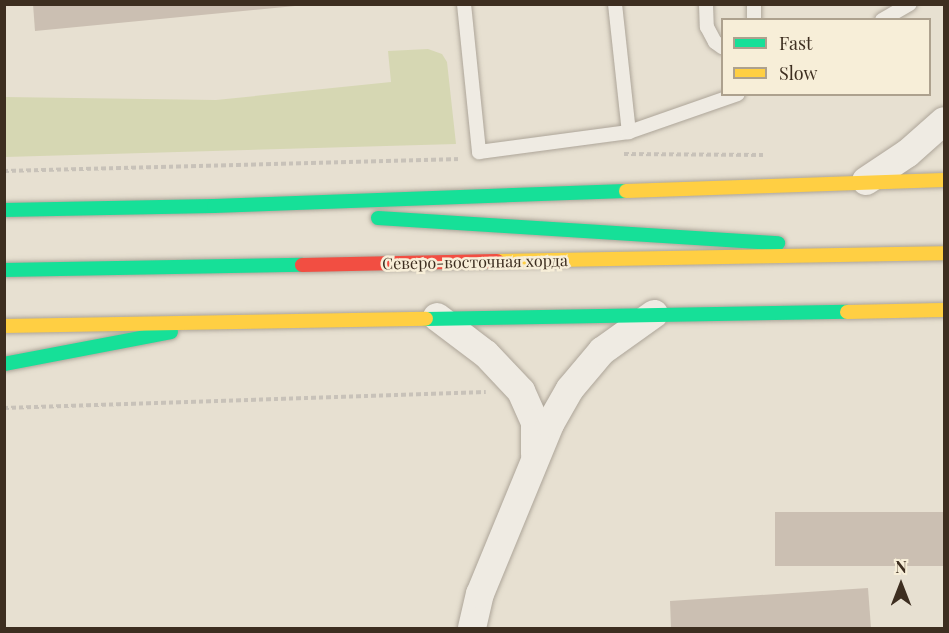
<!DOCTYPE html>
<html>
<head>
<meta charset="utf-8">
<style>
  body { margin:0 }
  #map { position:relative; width:949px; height:633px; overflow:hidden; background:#e7e0d1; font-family:"Playfair Display",serif }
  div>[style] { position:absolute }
  .green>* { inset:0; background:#d6d7b3 }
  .building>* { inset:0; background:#cbbfb2; transform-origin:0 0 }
  .path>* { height:4px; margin-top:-2px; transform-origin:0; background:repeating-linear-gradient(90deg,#c8c2b9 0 4.5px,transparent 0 7.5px) }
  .roads { filter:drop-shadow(0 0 2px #ada599) drop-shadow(0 0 2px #ada599) }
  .lane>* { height:14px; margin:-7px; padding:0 7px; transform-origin:7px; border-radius:7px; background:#efebe3 }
  .street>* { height:28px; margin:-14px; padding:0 14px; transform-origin:14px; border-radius:14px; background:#efebe3 }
  .fast>* { height:14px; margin:-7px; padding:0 7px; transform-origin:7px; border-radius:7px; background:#16e098 }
  .slow>* { height:14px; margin:-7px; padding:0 7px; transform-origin:7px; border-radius:7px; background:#ffcf43 }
  .jam>* { height:14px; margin:-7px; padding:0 7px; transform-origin:7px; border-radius:7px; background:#f24e42 }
  span { translate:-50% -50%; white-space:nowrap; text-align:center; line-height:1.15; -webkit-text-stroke:5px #f7eed8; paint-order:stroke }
  .street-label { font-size:16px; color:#3d2e20 }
  .frame { position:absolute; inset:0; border:6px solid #3d2e20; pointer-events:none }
  .legend { position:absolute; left:721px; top:18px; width:210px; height:78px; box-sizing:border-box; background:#f7eed8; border:2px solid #ada18e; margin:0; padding:8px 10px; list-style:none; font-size:18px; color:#3d2e20 }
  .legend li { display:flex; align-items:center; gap:12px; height:30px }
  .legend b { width:30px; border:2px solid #ada18e }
  .north { position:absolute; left:871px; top:555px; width:60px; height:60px; -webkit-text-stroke:4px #f7eed8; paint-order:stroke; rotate:0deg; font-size:16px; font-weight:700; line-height:24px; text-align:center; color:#3d2e20 }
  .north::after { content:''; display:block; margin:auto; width:21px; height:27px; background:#3d2e20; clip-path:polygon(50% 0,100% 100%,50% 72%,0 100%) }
</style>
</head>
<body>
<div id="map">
  <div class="green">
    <div style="clip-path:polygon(428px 49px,442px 54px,447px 62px,456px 144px,5px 157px,5px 97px,216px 100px,391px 82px,388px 51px)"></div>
  </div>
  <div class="building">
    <div style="clip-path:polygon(33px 4px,295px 4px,295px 6px,35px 31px)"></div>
    <div style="left:944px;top:512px;width:54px;height:169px;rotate:90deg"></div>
    <div style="clip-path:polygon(868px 588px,871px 628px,671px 628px,670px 601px)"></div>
  </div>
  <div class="path">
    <div style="left:624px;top:154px;width:139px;rotate:0.4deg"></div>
    <div style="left:4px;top:171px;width:457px;rotate:-1.5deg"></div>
    <div style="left:4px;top:408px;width:482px;rotate:-1.9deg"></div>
  </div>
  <div class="roads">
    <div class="lane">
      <div style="left:464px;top:4px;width:149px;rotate:84.2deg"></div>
      <div style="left:479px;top:152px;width:151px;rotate:-7.6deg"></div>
      <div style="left:629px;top:132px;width:115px;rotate:-19.2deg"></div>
      <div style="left:615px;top:4px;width:129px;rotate:83.8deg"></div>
      <div style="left:706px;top:4px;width:23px;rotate:88deg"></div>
      <div style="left:707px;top:27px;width:17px;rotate:62deg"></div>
      <div style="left:715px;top:42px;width:9px;rotate:36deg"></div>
      <div style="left:754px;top:4px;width:16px;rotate:90deg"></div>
      <div style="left:882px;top:20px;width:32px;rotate:-30deg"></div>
    </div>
    <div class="street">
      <div style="left:866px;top:181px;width:50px;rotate:-33.7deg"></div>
      <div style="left:908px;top:153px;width:48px;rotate:-41.6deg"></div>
      <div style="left:437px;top:317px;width:61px;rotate:37.1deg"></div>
      <div style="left:486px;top:354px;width:51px;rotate:46.6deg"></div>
      <div style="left:521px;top:391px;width:35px;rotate:66deg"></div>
      <div style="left:535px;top:423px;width:31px;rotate:90deg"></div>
      <div style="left:472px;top:628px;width:35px;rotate:-77deg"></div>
      <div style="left:480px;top:594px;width:184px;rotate:-67.6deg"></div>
      <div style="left:550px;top:424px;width:40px;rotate:-60.3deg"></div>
      <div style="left:570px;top:389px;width:50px;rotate:-49.9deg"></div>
      <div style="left:602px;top:351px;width:64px;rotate:-35.4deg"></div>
    </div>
    <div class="fast">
      <div style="left:4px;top:210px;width:210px;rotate:-1.1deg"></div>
      <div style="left:214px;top:206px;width:412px;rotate:-2.1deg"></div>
      <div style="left:378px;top:218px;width:401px;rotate:3.6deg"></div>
      <div style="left:4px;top:270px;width:298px;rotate:-1deg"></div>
      <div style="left:426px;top:319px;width:421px;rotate:-1deg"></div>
      <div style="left:4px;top:364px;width:170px;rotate:-10.8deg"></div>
    </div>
    <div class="slow">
      <div style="left:626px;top:191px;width:318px;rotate:-2deg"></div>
      <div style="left:497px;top:261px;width:447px;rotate:-1deg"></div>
      <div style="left:847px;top:312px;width:97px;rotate:-1.2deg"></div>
      <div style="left:4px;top:326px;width:422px;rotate:-1deg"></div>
    </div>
    <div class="jam">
      <div style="left:302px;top:265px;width:195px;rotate:-1.2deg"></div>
    </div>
  </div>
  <div class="street-label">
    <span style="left:475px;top:262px;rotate:-1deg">Северо-восточная хорда</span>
  </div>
  <div class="frame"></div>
  <ul class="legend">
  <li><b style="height:8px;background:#16e098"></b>Fast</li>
  <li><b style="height:8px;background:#ffcf43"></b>Slow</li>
  </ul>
  <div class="north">N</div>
</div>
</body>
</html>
